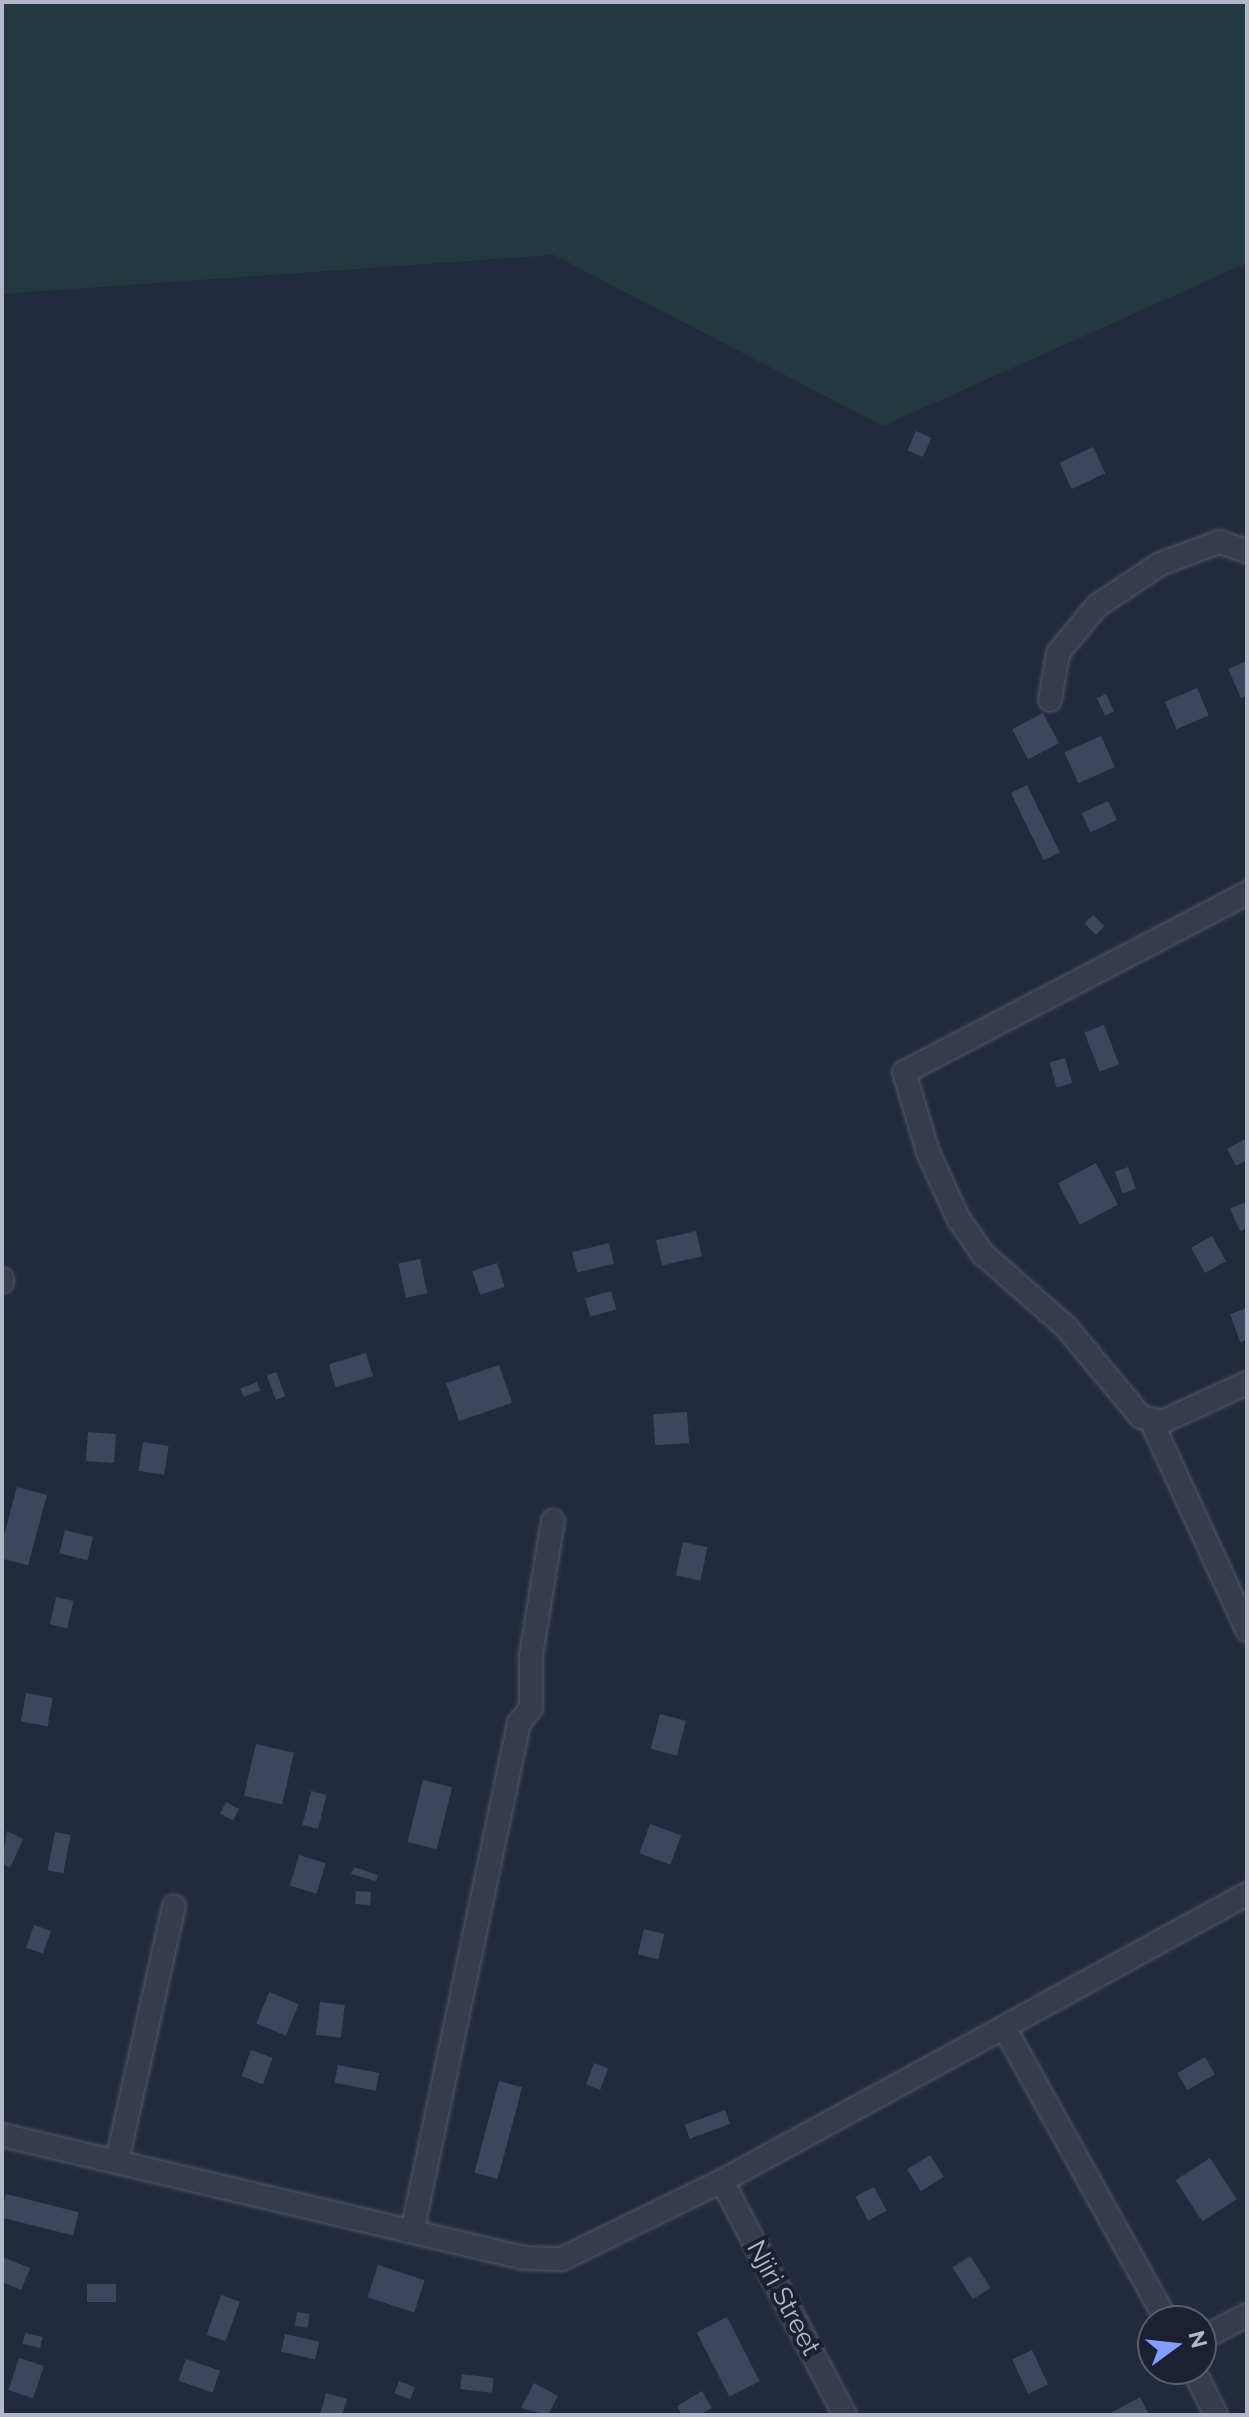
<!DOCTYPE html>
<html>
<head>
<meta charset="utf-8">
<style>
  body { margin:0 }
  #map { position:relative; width:1249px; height:2417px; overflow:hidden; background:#222a3e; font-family:Raleway,sans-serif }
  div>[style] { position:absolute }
  .green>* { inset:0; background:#24383f }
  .building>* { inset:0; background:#3e465e; transform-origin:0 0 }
  .roads { filter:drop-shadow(0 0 2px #515769) drop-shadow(0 0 2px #515769) }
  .minor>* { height:22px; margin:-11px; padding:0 11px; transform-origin:11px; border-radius:11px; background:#363c4e }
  span { translate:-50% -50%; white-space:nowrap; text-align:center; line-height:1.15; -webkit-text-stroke:8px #1b2133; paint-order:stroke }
  .street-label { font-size:26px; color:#b2b7c9 }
  .frame { position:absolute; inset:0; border:4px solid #b2b7c9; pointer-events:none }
  .north { position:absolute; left:1137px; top:2305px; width:80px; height:80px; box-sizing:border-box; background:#1b2133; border:2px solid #575d6f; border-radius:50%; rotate:75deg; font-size:22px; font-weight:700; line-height:32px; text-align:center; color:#b2b7c9 }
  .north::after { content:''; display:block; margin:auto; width:28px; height:36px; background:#839ffd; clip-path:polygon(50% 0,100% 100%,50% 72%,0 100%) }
</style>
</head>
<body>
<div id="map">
  <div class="green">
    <div style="clip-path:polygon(2px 2px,1247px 2px,1247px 263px,883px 426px,554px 255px,2px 294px)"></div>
  </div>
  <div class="building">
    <div style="left:916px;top:431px;width:17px;height:21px;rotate:24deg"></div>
    <div style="left:1093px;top:447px;width:29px;height:37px;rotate:65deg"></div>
    <div style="clip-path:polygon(1247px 661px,1247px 695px,1241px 698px,1228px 669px)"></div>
    <div style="left:1197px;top:688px;width:30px;height:35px;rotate:67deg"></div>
    <div style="left:1106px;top:694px;width:19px;height:10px;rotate:65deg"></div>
    <div style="left:1043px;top:713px;width:34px;height:35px;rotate:62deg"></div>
    <div style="left:1101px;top:736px;width:34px;height:40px;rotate:66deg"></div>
    <div style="left:1027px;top:785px;width:75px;height:18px;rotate:64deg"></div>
    <div style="left:1108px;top:801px;width:21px;height:29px;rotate:65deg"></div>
    <div style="left:1093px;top:915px;width:16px;height:12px;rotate:45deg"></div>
    <div style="left:1104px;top:1025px;width:42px;height:21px;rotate:69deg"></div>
    <div style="left:1065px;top:1058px;width:26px;height:16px;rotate:74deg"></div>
    <div style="clip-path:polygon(1247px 1138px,1247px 1160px,1236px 1166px,1227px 1149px)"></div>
    <div style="left:1096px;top:1163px;width:47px;height:43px;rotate:62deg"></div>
    <div style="left:1128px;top:1167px;width:23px;height:14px;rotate:70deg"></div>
    <div style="clip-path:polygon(1247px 1201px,1247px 1228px,1240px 1231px,1230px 1209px)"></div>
    <div style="left:696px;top:1231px;width:26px;height:41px;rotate:77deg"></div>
    <div style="left:1212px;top:1236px;width:29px;height:24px;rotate:61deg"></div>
    <div style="left:609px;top:1243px;width:21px;height:38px;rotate:76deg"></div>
    <div style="left:420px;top:1259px;width:35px;height:22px;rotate:78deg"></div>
    <div style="left:497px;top:1263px;width:25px;height:26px;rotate:72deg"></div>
    <div style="left:611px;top:1291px;width:19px;height:27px;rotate:74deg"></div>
    <div style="clip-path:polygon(1247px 1308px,1247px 1340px,1240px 1342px,1230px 1314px)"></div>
    <div style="left:366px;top:1353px;width:24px;height:39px;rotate:73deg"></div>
    <div style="left:499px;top:1365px;width:40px;height:56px;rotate:71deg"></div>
    <div style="left:276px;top:1372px;width:26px;height:10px;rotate:69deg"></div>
    <div style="left:257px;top:1382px;width:9px;height:18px;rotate:69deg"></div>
    <div style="left:687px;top:1412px;width:31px;height:34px;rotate:86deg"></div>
    <div style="left:88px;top:1432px;width:28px;height:29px;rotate:4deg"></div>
    <div style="left:143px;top:1442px;width:26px;height:29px;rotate:9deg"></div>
    <div style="left:17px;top:1487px;width:31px;height:73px;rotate:15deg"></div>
    <div style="left:65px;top:1530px;width:29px;height:24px;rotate:14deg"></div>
    <div style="left:683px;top:1542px;width:25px;height:34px;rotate:12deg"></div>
    <div style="left:56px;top:1597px;width:18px;height:28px;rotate:13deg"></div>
    <div style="left:26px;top:1693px;width:27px;height:29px;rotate:10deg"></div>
    <div style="left:660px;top:1714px;width:27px;height:36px;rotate:15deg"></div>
    <div style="left:256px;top:1744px;width:39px;height:53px;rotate:13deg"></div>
    <div style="left:423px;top:1780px;width:30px;height:64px;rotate:14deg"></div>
    <div style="left:311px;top:1791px;width:16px;height:35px;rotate:14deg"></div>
    <div style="left:226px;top:1802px;width:15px;height:13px;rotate:28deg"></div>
    <div style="left:650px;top:1824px;width:33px;height:31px;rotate:20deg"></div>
    <div style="clip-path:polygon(7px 1831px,23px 1839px,10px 1868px,2px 1864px)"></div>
    <div style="left:55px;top:1832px;width:16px;height:39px;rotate:11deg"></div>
    <div style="left:299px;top:1855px;width:28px;height:32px;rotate:17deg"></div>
    <div style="clip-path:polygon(354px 1867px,378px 1875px,376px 1881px,351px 1874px)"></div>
    <div style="left:356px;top:1891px;width:15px;height:13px;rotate:4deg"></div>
    <div style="left:34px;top:1925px;width:18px;height:24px;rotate:19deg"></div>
    <div style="left:644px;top:1929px;width:21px;height:26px;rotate:14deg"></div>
    <div style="left:269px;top:1992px;width:32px;height:34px;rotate:22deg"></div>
    <div style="left:320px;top:2002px;width:25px;height:33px;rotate:7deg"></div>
    <div style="left:251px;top:2050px;width:23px;height:28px;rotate:20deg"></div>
    <div style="left:1205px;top:2057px;width:20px;height:32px;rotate:60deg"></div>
    <div style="left:594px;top:2063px;width:15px;height:23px;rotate:20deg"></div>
    <div style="left:338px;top:2065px;width:42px;height:18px;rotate:11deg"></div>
    <div style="left:499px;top:2081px;width:24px;height:95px;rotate:15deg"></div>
    <div style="left:725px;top:2110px;width:15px;height:43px;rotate:70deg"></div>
    <div style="left:930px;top:2155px;width:26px;height:27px;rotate:58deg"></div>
    <div style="left:1210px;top:2158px;width:49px;height:41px;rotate:57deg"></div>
    <div style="left:874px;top:2187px;width:27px;height:21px;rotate:62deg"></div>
    <div style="left:6px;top:2194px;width:75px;height:24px;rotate:14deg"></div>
    <div style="left:970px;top:2256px;width:38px;height:21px;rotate:57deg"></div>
    <div style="clip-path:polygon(2px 2257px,30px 2268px,21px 2290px,2px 2282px)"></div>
    <div style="left:378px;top:2265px;width:49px;height:34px;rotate:18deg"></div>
    <div style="left:87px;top:2284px;width:29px;height:18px"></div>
    <div style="left:221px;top:2295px;width:20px;height:42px;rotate:20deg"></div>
    <div style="left:297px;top:2312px;width:13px;height:14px;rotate:9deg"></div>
    <div style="left:727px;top:2317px;width:72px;height:34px;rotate:63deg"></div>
    <div style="left:25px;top:2333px;width:18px;height:11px;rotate:13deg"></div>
    <div style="left:285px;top:2334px;width:35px;height:18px;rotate:13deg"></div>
    <div style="left:1032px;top:2350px;width:38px;height:22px;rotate:65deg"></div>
    <div style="left:19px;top:2358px;width:26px;height:34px;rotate:18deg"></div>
    <div style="left:186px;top:2359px;width:36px;height:23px;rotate:19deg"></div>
    <div style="left:462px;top:2374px;width:32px;height:15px;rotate:7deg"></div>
    <div style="left:399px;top:2381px;width:17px;height:13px;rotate:21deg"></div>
    <div style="clip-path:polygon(534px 2383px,558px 2396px,548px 2415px,521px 2408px)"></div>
    <div style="clip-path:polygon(702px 2391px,712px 2408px,699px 2415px,682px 2415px,677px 2406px)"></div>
    <div style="clip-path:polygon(326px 2393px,347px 2399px,342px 2415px,320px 2415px)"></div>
    <div style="clip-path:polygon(1140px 2397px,1149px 2415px,1107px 2415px)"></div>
  </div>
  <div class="roads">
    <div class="minor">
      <div style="left:1050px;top:700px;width:48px;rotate:-80.3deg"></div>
      <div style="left:1058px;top:653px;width:61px;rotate:-50.3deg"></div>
      <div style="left:1097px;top:606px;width:76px;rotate:-33.7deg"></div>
      <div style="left:1160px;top:564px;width:63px;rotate:-20.4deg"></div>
      <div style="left:1219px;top:542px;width:29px;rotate:18deg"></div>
      <div style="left:1247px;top:893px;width:387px;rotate:152.4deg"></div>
      <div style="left:904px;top:1072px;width:84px;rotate:73.3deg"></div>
      <div style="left:928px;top:1152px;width:72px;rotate:65.6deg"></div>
      <div style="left:958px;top:1218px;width:44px;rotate:55.2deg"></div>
      <div style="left:983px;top:1254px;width:111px;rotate:41.3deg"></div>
      <div style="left:1066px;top:1327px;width:117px;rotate:50.2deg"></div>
      <div style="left:1141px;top:1417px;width:22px;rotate:13deg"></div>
      <div style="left:1162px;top:1422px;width:94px;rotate:-24.6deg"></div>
      <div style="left:2px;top:1279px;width:3px;rotate:90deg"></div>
      <div style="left:1152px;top:1423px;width:228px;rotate:65.3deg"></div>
      <div style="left:1004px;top:2027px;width:277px;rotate:-28.7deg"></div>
      <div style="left:2px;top:2135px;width:536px;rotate:13.26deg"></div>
      <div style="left:524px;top:2258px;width:38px;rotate:2deg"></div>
      <div style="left:562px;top:2259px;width:178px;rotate:-26deg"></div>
      <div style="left:722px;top:2181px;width:321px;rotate:-28.6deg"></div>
      <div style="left:1004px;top:2027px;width:336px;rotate:61deg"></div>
      <div style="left:117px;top:2161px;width:261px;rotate:-77.4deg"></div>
      <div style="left:722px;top:2181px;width:264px;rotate:62.3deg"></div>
      <div style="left:413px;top:2228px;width:516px;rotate:-78.15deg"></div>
      <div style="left:519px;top:1723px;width:19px;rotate:-51deg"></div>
      <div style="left:531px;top:1708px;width:53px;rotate:-90deg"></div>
      <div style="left:531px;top:1655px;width:136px;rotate:-80.7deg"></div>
      <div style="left:1201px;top:2339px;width:52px;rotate:-27.6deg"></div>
      <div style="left:1193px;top:2369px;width:51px;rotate:63.4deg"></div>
    </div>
  </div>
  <div class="street-label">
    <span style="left:783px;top:2298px;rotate:62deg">Njiri Street</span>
  </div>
  <div class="frame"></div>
  <div class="north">N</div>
</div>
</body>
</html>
